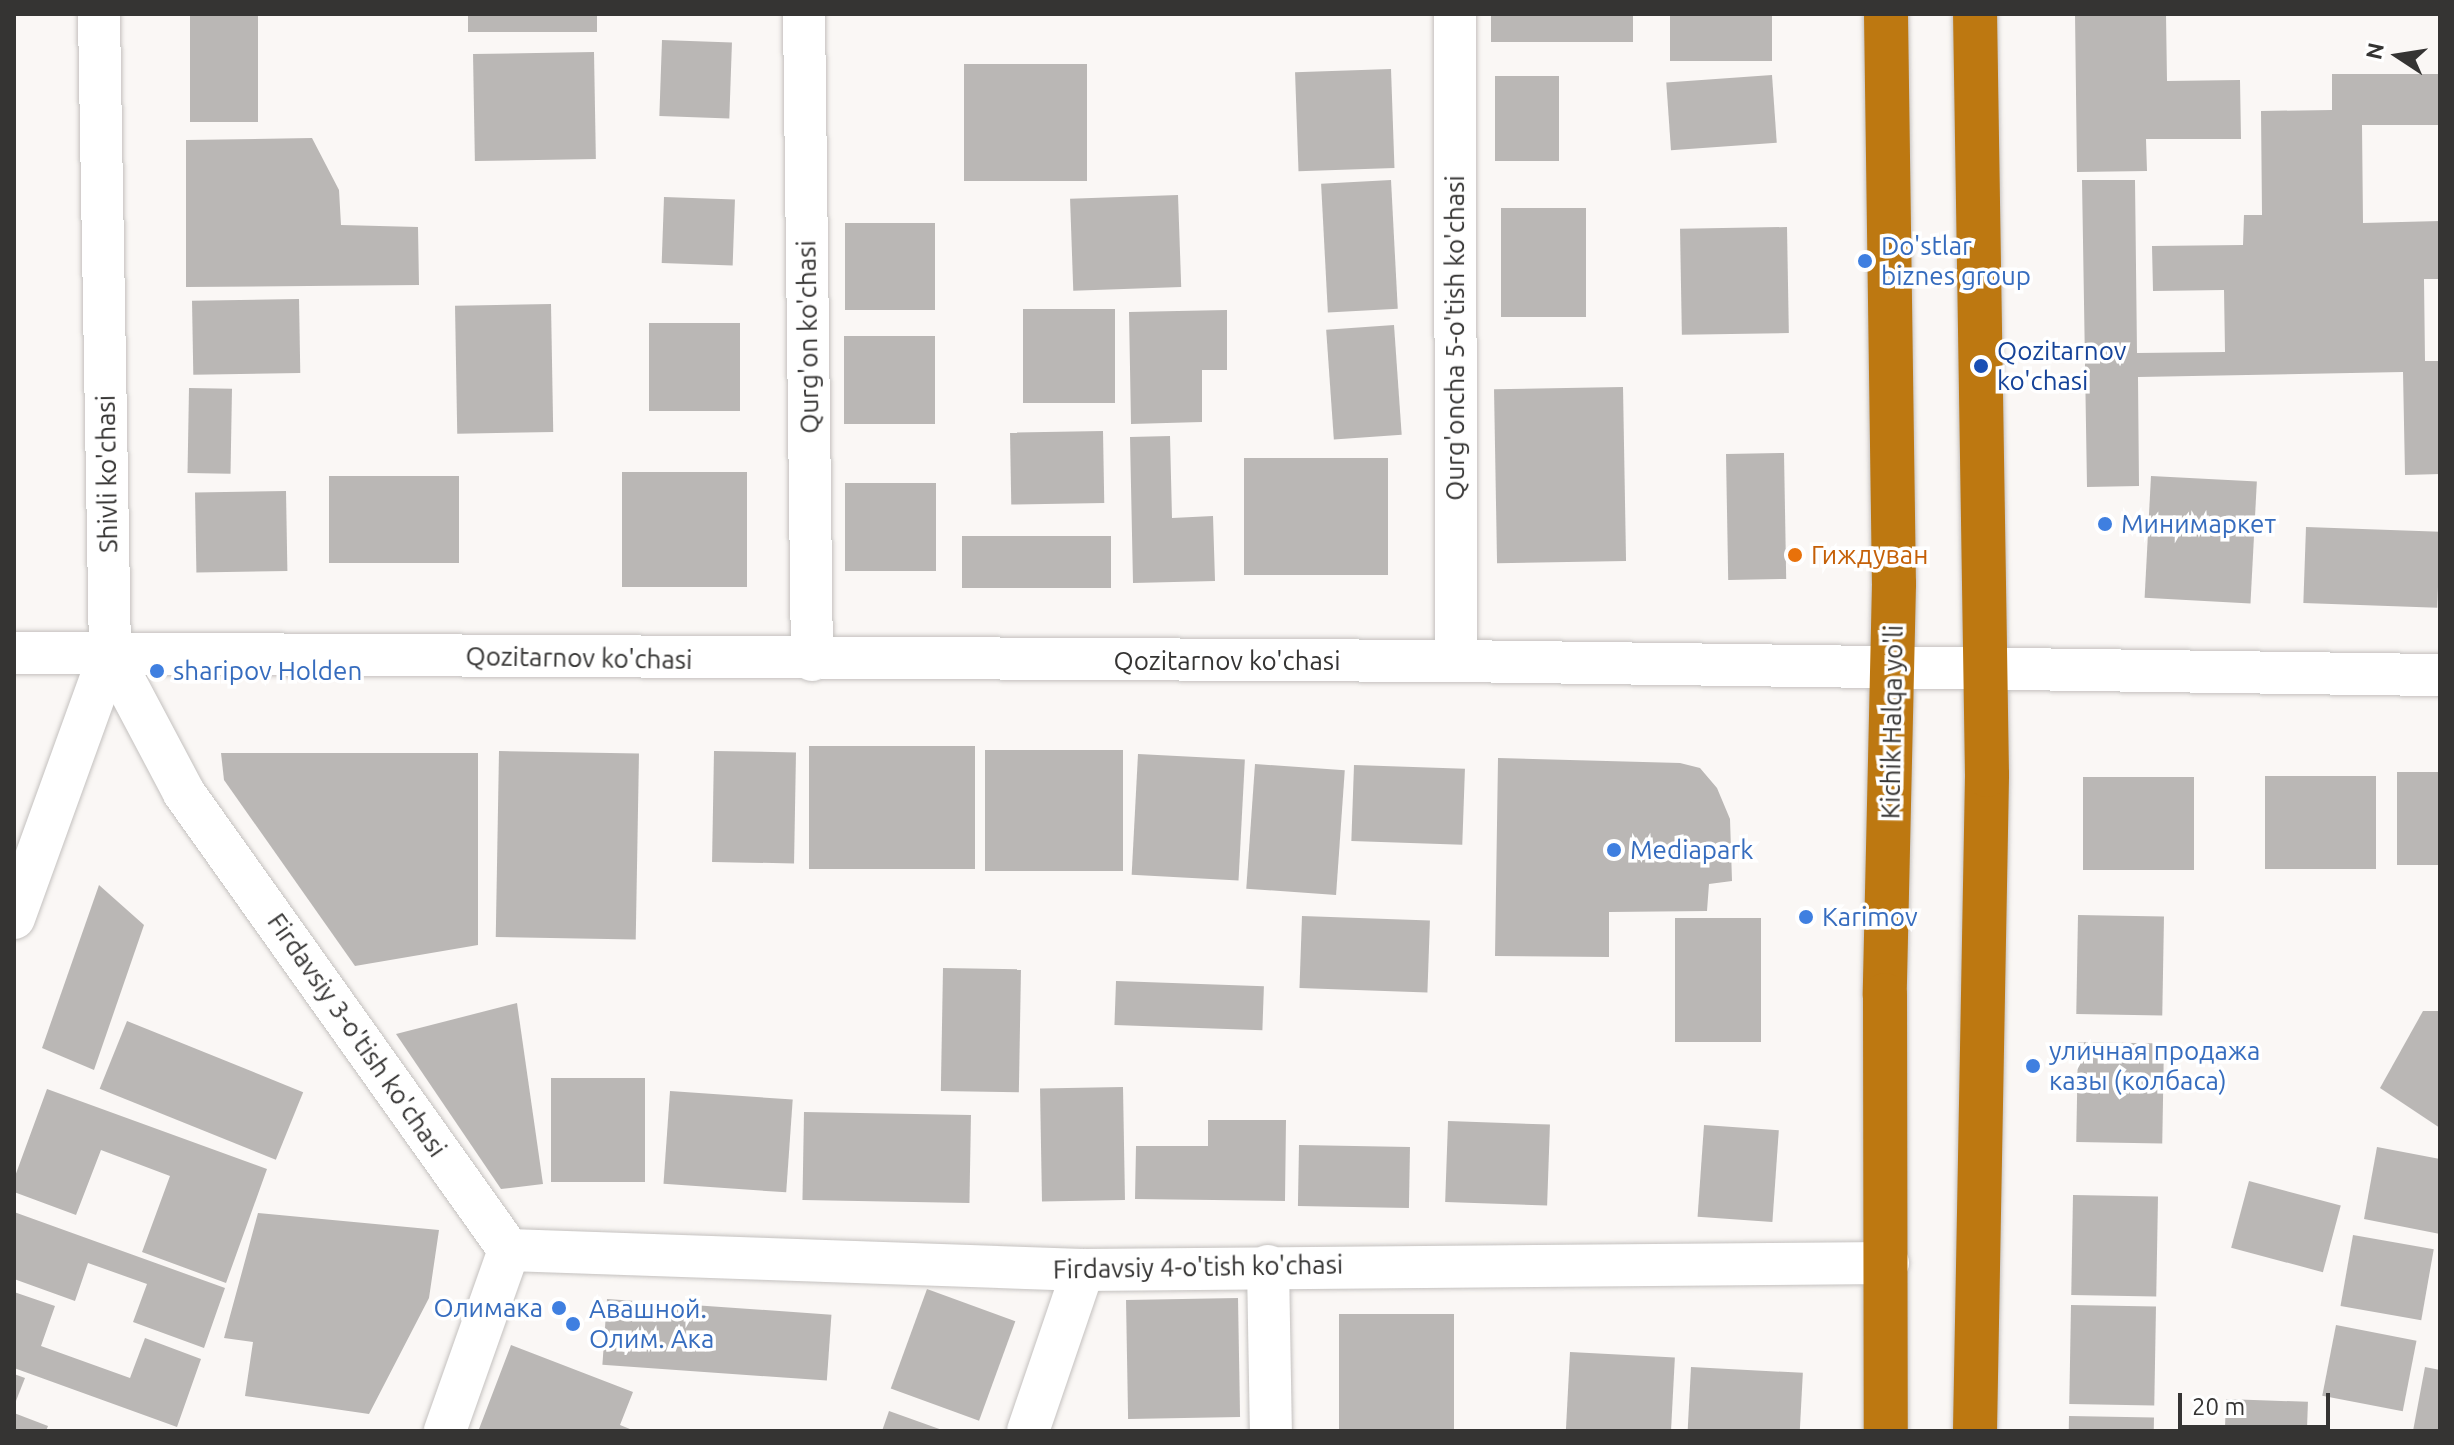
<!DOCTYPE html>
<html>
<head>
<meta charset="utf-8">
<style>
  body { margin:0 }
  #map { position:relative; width:2454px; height:1445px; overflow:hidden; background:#faf7f5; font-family:Ubuntu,sans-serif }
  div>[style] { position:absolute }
  .building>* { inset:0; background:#bab7b5; transform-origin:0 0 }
  .roads { filter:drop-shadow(0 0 2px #c4c1bf) drop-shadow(0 0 2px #c4c1bf) }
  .street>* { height:42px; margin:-21px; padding:0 21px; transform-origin:21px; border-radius:21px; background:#fff }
  .highway>* { height:44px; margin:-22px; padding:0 22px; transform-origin:22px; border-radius:22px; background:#bd7811 }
  .dots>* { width:22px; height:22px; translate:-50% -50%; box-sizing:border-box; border:4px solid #fff; border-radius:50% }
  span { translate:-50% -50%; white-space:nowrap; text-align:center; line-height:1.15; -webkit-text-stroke:7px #fff; paint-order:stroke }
  .shop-label { font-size:26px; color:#366cbe }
  .left { translate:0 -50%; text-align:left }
  .right { translate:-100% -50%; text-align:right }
  .street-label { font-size:26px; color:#353433 }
  .transit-label { font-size:26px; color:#164399 }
  .food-label { font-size:26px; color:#c56008 }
  .frame { position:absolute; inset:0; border:16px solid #353433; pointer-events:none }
  .north { position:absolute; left:2358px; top:16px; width:80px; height:80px; -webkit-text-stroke:6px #fff; paint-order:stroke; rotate:282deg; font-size:22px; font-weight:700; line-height:32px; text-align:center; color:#353433 }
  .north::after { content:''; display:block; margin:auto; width:28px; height:36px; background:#353433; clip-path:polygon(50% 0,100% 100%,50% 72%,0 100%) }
  .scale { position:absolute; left:2178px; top:1393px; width:152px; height:36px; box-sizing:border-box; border:4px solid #353433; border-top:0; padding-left:10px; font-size:24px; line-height:28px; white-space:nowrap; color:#353433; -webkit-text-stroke:6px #fff; paint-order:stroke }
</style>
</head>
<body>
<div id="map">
  <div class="building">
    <div style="left:190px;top:14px;width:68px;height:108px"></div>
    <div style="left:468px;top:14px;width:129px;height:18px"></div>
    <div style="left:1491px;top:14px;width:142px;height:28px"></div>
    <div style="left:1670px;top:14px;width:102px;height:47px"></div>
    <div style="clip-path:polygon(2075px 14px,2166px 14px,2167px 81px,2240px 80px,2241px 139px,2146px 139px,2147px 171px,2077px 172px)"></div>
    <div style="left:662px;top:40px;width:70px;height:76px;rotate:2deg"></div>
    <div style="left:594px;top:52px;width:107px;height:121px;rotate:89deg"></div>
    <div style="left:964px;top:64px;width:123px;height:117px"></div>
    <div style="left:1391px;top:69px;width:99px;height:96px;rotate:88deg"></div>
    <div style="clip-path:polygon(2332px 74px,2440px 74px,2440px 125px,2362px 125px,2363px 223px,2440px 221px,2440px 279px,2424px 279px,2425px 361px,2440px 361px,2440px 474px,2405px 475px,2403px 372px,2138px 377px,2139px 486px,2087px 487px,2082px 180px,2135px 180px,2137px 353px,2225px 352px,2224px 290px,2153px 291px,2152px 246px,2243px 245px,2244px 215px,2262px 215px,2261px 111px,2332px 110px)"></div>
    <div style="left:1772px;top:75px;width:68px;height:106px;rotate:86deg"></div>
    <div style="left:1495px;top:76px;width:64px;height:85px"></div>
    <div style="clip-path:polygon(312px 138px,339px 190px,341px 225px,418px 227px,419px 285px,186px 287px,186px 140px)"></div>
    <div style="left:1391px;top:180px;width:129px;height:70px;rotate:87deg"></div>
    <div style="left:1178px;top:195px;width:92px;height:108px;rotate:88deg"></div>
    <div style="left:664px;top:197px;width:71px;height:66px;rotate:2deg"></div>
    <div style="left:1501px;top:208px;width:85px;height:109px"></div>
    <div style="left:845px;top:223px;width:90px;height:87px"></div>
    <div style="left:1787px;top:227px;width:106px;height:107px;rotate:89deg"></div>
    <div style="left:299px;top:299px;width:74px;height:107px;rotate:89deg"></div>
    <div style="left:551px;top:304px;width:128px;height:96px;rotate:89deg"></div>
    <div style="left:1115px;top:309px;width:94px;height:92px;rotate:90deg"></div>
    <div style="clip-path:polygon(1227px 310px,1227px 370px,1202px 370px,1202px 422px,1131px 424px,1129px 312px)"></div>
    <div style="left:649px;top:323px;width:91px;height:88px"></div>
    <div style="left:1394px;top:325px;width:110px;height:68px;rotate:86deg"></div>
    <div style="left:844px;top:336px;width:91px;height:88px"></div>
    <div style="left:1623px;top:387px;width:174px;height:129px;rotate:89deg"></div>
    <div style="left:189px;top:388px;width:43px;height:85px;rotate:1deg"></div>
    <div style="left:1103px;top:431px;width:72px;height:93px;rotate:89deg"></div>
    <div style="clip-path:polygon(1170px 436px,1172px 518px,1213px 516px,1215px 581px,1133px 583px,1130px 437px)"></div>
    <div style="left:1784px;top:453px;width:126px;height:58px;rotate:89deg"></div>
    <div style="left:1244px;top:458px;width:144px;height:117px"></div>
    <div style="left:747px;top:472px;width:115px;height:125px;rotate:90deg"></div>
    <div style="left:459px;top:476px;width:87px;height:130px;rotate:90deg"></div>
    <div style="left:2151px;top:476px;width:106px;height:122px;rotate:3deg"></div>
    <div style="left:936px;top:483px;width:88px;height:91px;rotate:90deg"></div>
    <div style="left:286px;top:491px;width:80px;height:91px;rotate:89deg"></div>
    <div style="left:2306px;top:527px;width:134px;height:76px;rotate:2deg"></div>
    <div style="left:962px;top:536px;width:149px;height:52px"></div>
    <div style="left:809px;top:746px;width:166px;height:123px"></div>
    <div style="left:985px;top:750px;width:138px;height:121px"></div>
    <div style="left:499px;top:751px;width:140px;height:186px;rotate:1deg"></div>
    <div style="left:714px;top:751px;width:82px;height:111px;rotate:1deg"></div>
    <div style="clip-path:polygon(221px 753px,478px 753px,478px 945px,355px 966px,224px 780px)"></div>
    <div style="left:1138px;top:754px;width:107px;height:121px;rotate:3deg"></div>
    <div style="clip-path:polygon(1498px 758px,1680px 763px,1700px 768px,1717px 788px,1730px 819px,1732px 881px,1709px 884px,1707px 911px,1609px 912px,1609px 957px,1495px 956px)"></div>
    <div style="left:1255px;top:764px;width:90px;height:125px;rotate:4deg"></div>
    <div style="left:1354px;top:765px;width:111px;height:76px;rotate:2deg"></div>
    <div style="left:2397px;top:772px;width:43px;height:93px"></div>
    <div style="left:2265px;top:776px;width:111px;height:93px"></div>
    <div style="left:2083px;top:777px;width:111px;height:93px"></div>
    <div style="clip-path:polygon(99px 885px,144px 925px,94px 1070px,42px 1048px)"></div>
    <div style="left:2078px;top:915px;width:86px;height:99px;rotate:1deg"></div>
    <div style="left:1302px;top:916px;width:128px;height:72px;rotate:2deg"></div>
    <div style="left:1675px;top:918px;width:86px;height:124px"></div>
    <div style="left:943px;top:968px;width:78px;height:123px;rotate:1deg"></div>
    <div style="left:1116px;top:981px;width:148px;height:44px;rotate:2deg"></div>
    <div style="clip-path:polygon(517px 1003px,543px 1184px,501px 1189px,396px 1034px)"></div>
    <div style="clip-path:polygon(2423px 1011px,2440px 1011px,2440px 1128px,2380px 1088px)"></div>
    <div style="left:127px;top:1021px;width:190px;height:73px;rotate:22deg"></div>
    <div style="left:2078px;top:1042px;width:86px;height:100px;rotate:1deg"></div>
    <div style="left:645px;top:1078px;width:104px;height:94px;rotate:90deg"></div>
    <div style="left:1123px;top:1087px;width:113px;height:83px;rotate:89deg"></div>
    <div style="clip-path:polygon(47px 1089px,267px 1169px,226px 1283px,142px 1252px,170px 1176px,101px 1150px,76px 1215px,14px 1192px,14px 1179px)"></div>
    <div style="left:670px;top:1091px;width:123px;height:93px;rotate:4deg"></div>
    <div style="left:804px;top:1112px;width:167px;height:88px;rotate:1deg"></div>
    <div style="clip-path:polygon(1208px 1120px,1286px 1120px,1285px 1201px,1135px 1199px,1136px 1146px,1208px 1146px)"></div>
    <div style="left:1448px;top:1121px;width:102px;height:81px;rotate:2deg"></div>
    <div style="left:1704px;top:1125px;width:75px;height:92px;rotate:4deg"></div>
    <div style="left:1299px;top:1145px;width:111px;height:61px;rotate:1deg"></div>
    <div style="clip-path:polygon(2377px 1147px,2440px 1159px,2440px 1234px,2364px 1219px)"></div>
    <div style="left:2249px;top:1181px;width:95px;height:69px;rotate:15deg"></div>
    <div style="left:2073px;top:1195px;width:85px;height:100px;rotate:1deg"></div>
    <div style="clip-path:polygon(14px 1212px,225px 1288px,204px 1348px,133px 1322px,147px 1284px,88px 1263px,75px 1301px,14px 1279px)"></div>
    <div style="clip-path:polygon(258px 1213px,439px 1230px,429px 1298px,369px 1414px,245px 1396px,253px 1342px,224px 1338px)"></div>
    <div style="left:2353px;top:1235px;width:82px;height:72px;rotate:10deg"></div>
    <div style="left:927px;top:1289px;width:94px;height:106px;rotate:20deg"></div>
    <div style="clip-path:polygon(14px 1292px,55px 1306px,41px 1346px,130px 1378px,145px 1338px,201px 1359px,177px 1427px,14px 1368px)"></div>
    <div style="left:1238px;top:1298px;width:119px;height:112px;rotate:89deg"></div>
    <div style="left:607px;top:1299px;width:225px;height:66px;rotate:4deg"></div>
    <div style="left:2071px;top:1305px;width:85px;height:99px;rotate:1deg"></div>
    <div style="left:1339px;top:1314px;width:115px;height:117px"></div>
    <div style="left:2336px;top:1325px;width:82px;height:72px;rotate:11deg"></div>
    <div style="clip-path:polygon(511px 1345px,633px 1392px,620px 1425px,635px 1431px,479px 1429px)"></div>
    <div style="left:1570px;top:1352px;width:105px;height:79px;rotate:3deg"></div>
    <div style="left:1691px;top:1367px;width:112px;height:64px;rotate:3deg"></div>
    <div style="clip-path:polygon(2425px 1367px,2440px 1370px,2440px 1431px,2413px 1431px)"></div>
    <div style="clip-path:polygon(14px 1374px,25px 1378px,14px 1406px)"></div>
    <div style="left:2226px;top:1399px;width:82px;height:32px;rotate:2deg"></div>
    <div style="clip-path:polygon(889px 1411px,945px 1431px,882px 1431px)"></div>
    <div style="clip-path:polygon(14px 1413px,48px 1426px,46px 1431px,14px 1431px)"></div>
    <div style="left:2069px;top:1416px;width:85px;height:15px;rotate:1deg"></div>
  </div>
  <div class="roads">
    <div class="street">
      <div style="left:804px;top:14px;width:646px;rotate:89.29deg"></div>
      <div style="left:1455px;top:14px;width:647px;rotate:89.91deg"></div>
      <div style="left:14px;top:653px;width:1442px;rotate:0.32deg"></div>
      <div style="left:1456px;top:661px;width:984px;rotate:0.82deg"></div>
      <div style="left:110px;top:653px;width:158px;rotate:62.1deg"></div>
      <div style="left:184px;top:793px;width:561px;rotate:54.58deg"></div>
      <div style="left:509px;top:1250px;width:192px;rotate:109.5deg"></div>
      <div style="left:14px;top:918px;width:282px;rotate:-70.1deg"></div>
      <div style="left:110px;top:653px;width:639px;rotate:-90.99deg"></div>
      <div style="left:509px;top:1250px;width:574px;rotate:2deg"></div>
      <div style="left:1083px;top:1270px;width:805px;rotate:-0.5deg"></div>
      <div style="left:1268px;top:1266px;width:165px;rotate:89deg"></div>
      <div style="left:1028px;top:1431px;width:170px;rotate:-71.1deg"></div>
    </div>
    <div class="highway">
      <div style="left:1886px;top:14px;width:570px;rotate:89.2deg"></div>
      <div style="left:1894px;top:584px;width:411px;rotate:91.3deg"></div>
      <div style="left:1885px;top:995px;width:436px;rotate:89.9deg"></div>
      <div style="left:1975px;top:1431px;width:656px;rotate:-88.95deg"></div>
      <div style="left:1987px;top:775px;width:761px;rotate:-90.9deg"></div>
    </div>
  </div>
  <div class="dots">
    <div style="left:1865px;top:261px;background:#3f7fe0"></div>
    <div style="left:1981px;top:366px;background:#1a4fb4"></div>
    <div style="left:2105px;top:524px;background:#3f7fe0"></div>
    <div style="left:1795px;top:555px;background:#e8710a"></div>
    <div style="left:157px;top:671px;background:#3f7fe0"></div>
    <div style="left:1614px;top:850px;background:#3f7fe0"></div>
    <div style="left:1806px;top:917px;background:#3f7fe0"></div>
    <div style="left:2033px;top:1066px;background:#3f7fe0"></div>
    <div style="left:559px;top:1308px;background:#3f7fe0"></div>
    <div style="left:573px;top:1324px;background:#3f7fe0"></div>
  </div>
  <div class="shop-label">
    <span class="left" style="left:1881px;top:261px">Do'stlar<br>biznes group</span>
    <span class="left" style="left:2121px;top:524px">Минимаркет</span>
    <span class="left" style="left:173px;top:671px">sharipov Holden</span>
    <span class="left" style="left:1630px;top:850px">Mediapark</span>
    <span class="left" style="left:1822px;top:917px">Karimov</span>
    <span class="left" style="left:2049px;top:1066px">уличная продажа<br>казы (колбаса)</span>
    <span class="right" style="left:543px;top:1308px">Олимака</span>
    <span class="left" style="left:589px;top:1324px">Авашной.<br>Олим. Ака</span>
  </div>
  <div class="street-label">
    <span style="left:808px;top:337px;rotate:-91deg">Qurg'on ko'chasi</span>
    <span style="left:1455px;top:338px;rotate:-90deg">Qurg'oncha 5-o'tish ko'chasi</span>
    <span style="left:107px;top:474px;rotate:-91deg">Shivli ko'chasi</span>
    <span style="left:579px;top:658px;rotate:1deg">Qozitarnov ko'chasi</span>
    <span style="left:1227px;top:661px">Qozitarnov ko'chasi</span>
    <span style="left:1892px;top:722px;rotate:-89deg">Kichik Halqa yo'li</span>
    <span style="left:357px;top:1035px;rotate:55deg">Firdavsiy 3-o'tish ko'chasi</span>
    <span style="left:1198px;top:1267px;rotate:-1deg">Firdavsiy 4-o'tish ko'chasi</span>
  </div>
  <div class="transit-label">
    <span class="left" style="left:1997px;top:366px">Qozitarnov<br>ko'chasi</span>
  </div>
  <div class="food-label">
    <span class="left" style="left:1811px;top:555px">Гиждуван</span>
  </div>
  <div class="frame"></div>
  <div class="north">N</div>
  <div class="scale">20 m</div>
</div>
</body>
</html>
